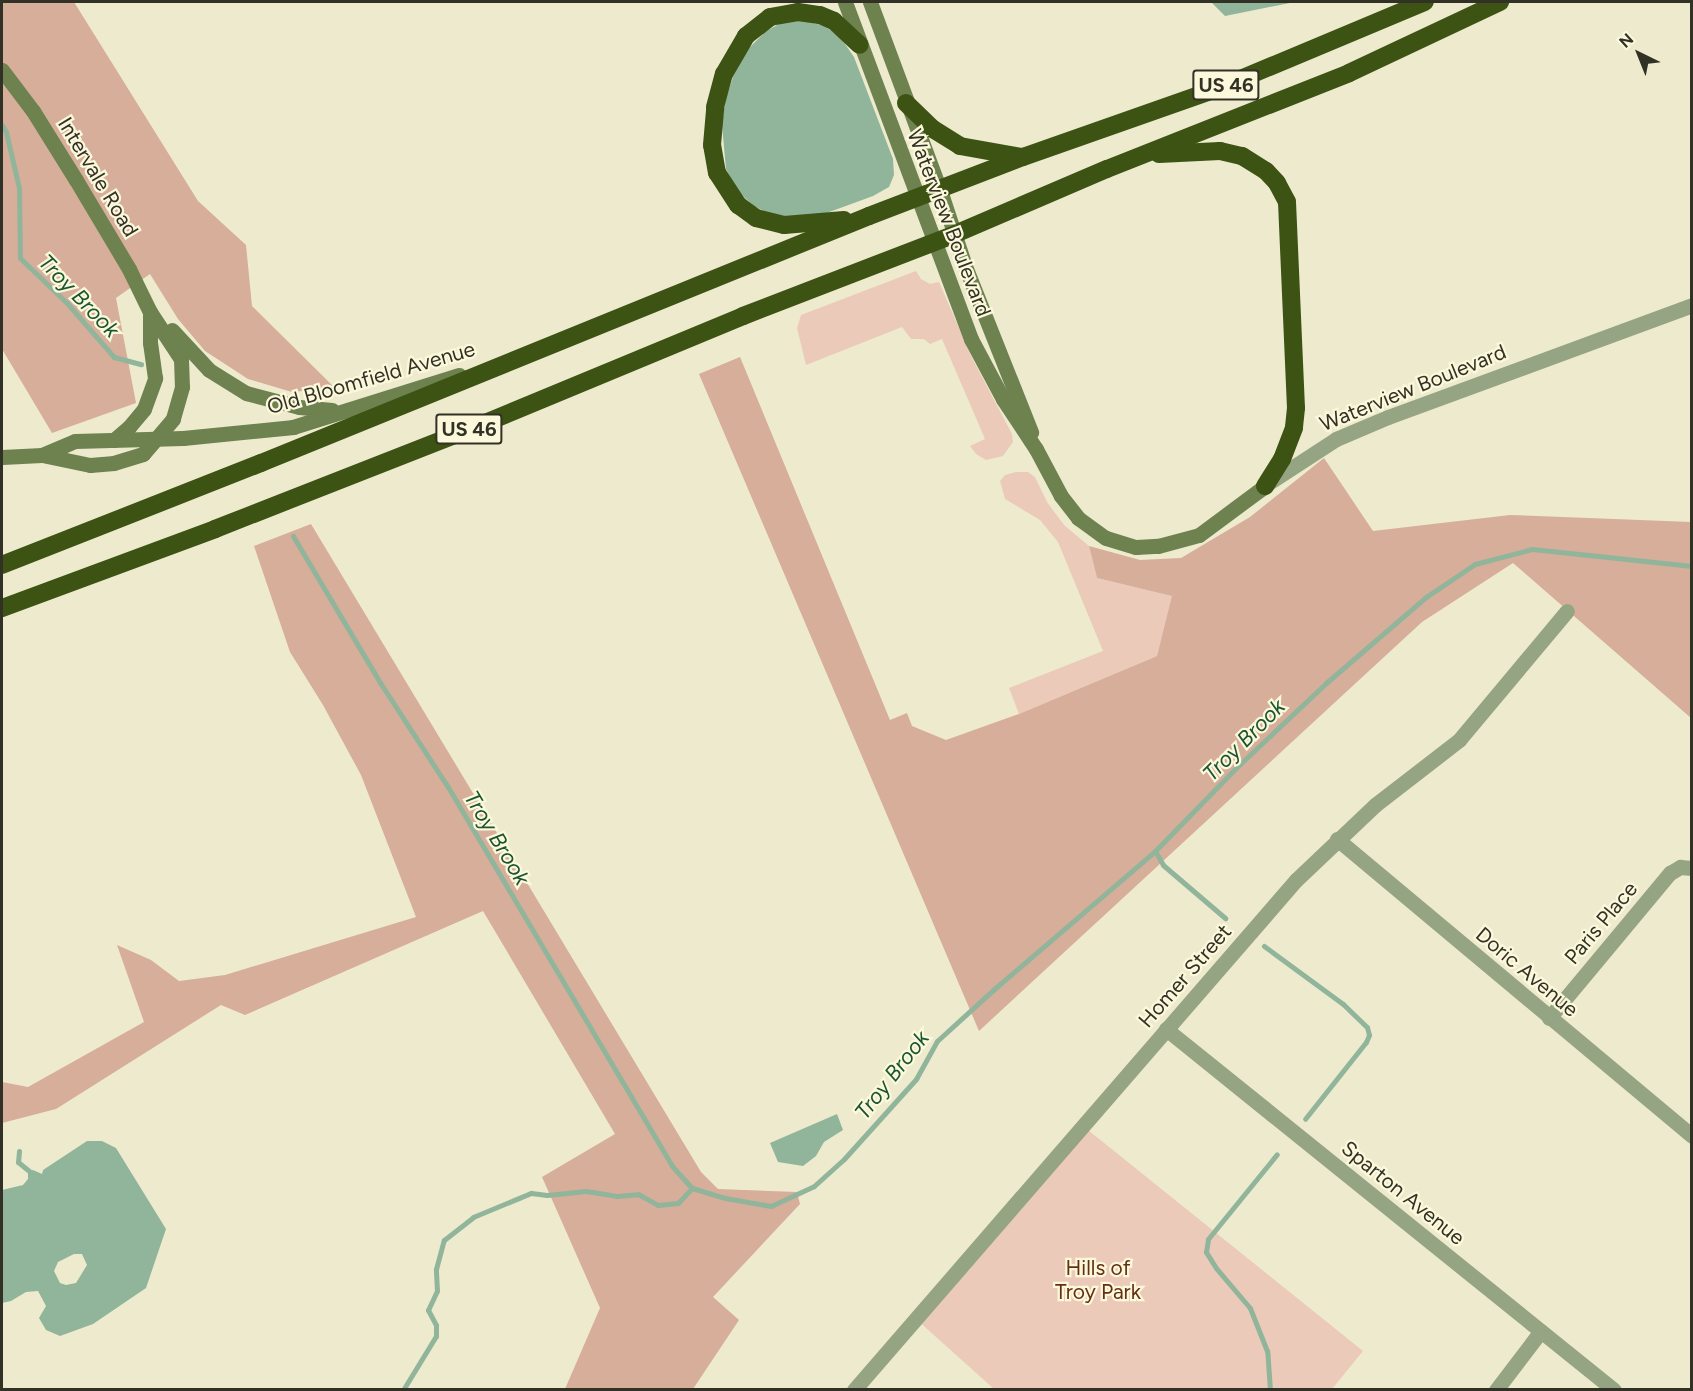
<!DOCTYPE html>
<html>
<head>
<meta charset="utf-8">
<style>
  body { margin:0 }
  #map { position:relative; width:1693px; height:1391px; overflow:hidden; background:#eeeace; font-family:Figtree,sans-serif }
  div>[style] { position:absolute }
  .green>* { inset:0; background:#eccab9 }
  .forest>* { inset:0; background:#d6ae9a }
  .water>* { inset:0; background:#91b59b }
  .stream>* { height:5px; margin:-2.5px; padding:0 2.5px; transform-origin:2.5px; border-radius:2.5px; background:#91b59b }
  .street>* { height:15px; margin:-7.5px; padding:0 7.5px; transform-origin:7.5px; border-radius:7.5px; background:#95a482 }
  .secondary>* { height:15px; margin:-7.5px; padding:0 7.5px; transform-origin:7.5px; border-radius:7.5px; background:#6d824f }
  .highway>* { height:18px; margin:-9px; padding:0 9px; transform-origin:9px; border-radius:9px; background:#3c5314 }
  span { translate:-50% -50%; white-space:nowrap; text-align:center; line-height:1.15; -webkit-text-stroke:4.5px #fcf8db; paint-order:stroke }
  .shield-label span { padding:2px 4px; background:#fcf8db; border:2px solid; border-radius:4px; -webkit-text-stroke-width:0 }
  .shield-label { font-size:20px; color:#323126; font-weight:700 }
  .street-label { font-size:21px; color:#323126 }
  .park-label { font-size:21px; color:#633013 }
  .water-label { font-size:22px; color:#1a5532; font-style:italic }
  .frame { position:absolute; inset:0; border:3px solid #323126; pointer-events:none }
  .north { position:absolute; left:1609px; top:24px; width:60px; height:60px; -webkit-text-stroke:4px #fcf8db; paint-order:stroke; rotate:317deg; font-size:16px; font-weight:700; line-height:24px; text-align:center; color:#323126 }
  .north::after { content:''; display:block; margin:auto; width:21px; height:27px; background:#323126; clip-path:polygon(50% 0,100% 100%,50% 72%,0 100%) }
</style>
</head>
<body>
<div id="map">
  <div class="green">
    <div style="clip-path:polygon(916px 271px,921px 279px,930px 284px,939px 282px,971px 356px,1012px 434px,1013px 442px,1003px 456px,986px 460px,976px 454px,970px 446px,985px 439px,942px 339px,930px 344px,924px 339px,911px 339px,902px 327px,806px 365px,797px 328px,801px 315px)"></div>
    <div style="clip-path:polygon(1016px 472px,1028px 472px,1035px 477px,1047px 502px,1064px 525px,1089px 546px,1097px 578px,1173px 596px,1157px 656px,1019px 714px,1009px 688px,1103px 651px,1058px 542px,1040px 520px,1005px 499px,1000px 481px,1005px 475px)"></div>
    <div style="clip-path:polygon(1083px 1126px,1363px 1351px,1332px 1389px,994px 1389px,916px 1319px)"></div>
  </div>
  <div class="forest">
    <div style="clip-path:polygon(2px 2px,74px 2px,198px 201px,246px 245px,252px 306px,335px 388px,292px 392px,248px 379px,205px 351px,178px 319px,150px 274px,116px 298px,136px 403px,52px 433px,2px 349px)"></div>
    <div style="clip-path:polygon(740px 357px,890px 720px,907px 713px,912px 726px,946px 740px,1019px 714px,1157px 656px,1172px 596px,1097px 578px,1089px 546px,1140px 560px,1181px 558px,1250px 517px,1324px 458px,1373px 531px,1510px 515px,1691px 522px,1691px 718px,1513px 563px,1422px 622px,979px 1031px,699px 374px)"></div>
    <div style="clip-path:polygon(311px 524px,701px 1172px,718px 1189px,797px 1192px,800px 1204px,713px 1297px,739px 1320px,693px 1389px,565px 1389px,600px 1308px,542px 1177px,615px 1134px,483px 911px,245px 1015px,221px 1005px,56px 1109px,2px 1123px,2px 1082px,28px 1087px,144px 1022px,117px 945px,151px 960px,179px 981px,225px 975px,416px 917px,361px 775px,323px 705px,290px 652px,254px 546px)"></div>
  </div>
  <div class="water">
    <div style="clip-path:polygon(1211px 2px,1295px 2px,1225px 16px)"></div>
    <div style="clip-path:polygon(784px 21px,806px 21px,825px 26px,841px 38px,854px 57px,893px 159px,894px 175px,889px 187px,873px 196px,813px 218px,771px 215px,754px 206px,737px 191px,726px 169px,722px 125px,725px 101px,734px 74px,748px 49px,765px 32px)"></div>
    <div style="clip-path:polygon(837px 1114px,843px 1130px,824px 1142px,816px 1156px,803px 1166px,778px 1162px,770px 1143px)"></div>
    <div style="clip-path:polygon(evenodd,87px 1141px,102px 1141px,116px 1148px,166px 1229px,146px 1288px,93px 1324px,60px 1336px,46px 1330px,39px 1318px,46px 1306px,38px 1291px,26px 1292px,11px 1301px,2px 1303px,2px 1190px,23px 1185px,28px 1179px,28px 1173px,33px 1170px,42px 1174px,43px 1170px,87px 1141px,74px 1254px,82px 1254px,87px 1265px,76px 1283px,66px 1285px,60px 1283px,54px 1271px,58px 1262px,74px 1254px)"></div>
  </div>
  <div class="stream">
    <div style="left:2px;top:125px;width:8px;rotate:60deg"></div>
    <div style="left:6px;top:132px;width:57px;rotate:76.9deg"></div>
    <div style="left:19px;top:188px;width:70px;rotate:89.2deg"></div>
    <div style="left:20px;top:258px;width:65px;rotate:43.8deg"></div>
    <div style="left:67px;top:303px;width:72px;rotate:49deg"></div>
    <div style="left:114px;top:357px;width:28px;rotate:15deg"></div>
    <div style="left:293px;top:536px;width:172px;rotate:59.3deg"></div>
    <div style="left:381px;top:684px;width:123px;rotate:57deg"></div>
    <div style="left:448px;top:787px;width:440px;rotate:59.4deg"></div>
    <div style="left:672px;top:1166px;width:30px;rotate:48deg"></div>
    <div style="left:692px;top:1188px;width:34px;rotate:17deg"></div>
    <div style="left:725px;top:1198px;width:47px;rotate:9.9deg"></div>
    <div style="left:771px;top:1206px;width:47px;rotate:-24.9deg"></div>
    <div style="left:814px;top:1186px;width:40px;rotate:-42deg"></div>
    <div style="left:844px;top:1159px;width:108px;rotate:-48deg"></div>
    <div style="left:916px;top:1079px;width:43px;rotate:-61.1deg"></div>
    <div style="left:937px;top:1041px;width:76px;rotate:-42.3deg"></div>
    <div style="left:993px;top:990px;width:213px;rotate:-40.6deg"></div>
    <div style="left:1155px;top:851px;width:120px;rotate:-45.7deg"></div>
    <div style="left:1239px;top:765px;width:120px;rotate:-43.3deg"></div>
    <div style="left:1326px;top:683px;width:132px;rotate:-40.7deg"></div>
    <div style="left:1426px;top:597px;width:59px;rotate:-34deg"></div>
    <div style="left:1475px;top:564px;width:59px;rotate:-14.7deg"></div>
    <div style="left:1532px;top:549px;width:161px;rotate:6.1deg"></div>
    <div style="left:1155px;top:851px;width:16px;rotate:60deg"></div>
    <div style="left:1163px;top:865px;width:82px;rotate:40.5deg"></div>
    <div style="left:1264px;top:946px;width:98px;rotate:36.3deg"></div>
    <div style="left:1343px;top:1004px;width:33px;rotate:44deg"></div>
    <div style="left:1367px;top:1027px;width:8px;rotate:76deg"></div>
    <div style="left:1369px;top:1035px;width:8px;rotate:113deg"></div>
    <div style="left:1366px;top:1042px;width:98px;rotate:128.4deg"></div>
    <div style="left:19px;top:1151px;width:11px;rotate:95deg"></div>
    <div style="left:18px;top:1162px;width:21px;rotate:39deg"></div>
    <div style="left:403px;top:1390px;width:63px;rotate:-58.6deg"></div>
    <div style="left:436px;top:1336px;width:11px;rotate:-90deg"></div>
    <div style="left:436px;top:1325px;width:17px;rotate:-118deg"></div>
    <div style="left:428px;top:1310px;width:21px;rotate:-65deg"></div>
    <div style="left:437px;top:1291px;width:22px;rotate:-93deg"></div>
    <div style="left:436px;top:1269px;width:30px;rotate:-75deg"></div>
    <div style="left:444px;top:1240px;width:37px;rotate:-38deg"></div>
    <div style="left:473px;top:1217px;width:63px;rotate:-22.5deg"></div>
    <div style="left:531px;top:1193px;width:16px;rotate:7deg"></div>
    <div style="left:547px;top:1195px;width:39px;rotate:-6deg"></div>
    <div style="left:586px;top:1191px;width:31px;rotate:9deg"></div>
    <div style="left:617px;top:1196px;width:21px;rotate:-5deg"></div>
    <div style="left:638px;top:1194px;width:23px;rotate:29deg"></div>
    <div style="left:658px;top:1205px;width:20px;rotate:-6deg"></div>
    <div style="left:678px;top:1203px;width:21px;rotate:-47deg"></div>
    <div style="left:1270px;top:1390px;width:39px;rotate:-94deg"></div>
    <div style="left:1267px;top:1351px;width:46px;rotate:-111.6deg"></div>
    <div style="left:1250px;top:1308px;width:52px;rotate:-130.4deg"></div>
    <div style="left:1216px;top:1268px;width:19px;rotate:-122deg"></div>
    <div style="left:1206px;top:1252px;width:13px;rotate:-81deg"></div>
    <div style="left:1208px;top:1239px;width:109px;rotate:-50.9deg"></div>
  </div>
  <div class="street">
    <div style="left:1267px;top:484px;width:82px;rotate:-33.1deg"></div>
    <div style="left:1336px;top:439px;width:56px;rotate:-22.9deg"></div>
    <div style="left:1388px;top:417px;width:324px;rotate:-20.2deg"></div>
    <div style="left:1337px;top:839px;width:463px;rotate:39.9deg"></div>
    <div style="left:1549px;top:1018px;width:189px;rotate:-50.2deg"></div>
    <div style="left:1670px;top:873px;width:12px;rotate:-31deg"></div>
    <div style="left:1680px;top:867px;width:12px;rotate:5deg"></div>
    <div style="left:1166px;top:1029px;width:575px;rotate:38.86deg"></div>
    <div style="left:854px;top:1390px;width:675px;rotate:-49.09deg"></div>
    <div style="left:1296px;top:880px;width:109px;rotate:-43.5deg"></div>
    <div style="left:1375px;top:805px;width:106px;rotate:-37.7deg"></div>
    <div style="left:1459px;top:740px;width:168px;rotate:-50.1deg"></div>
    <div style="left:1496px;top:1390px;width:74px;rotate:-52.7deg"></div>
  </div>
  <div class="secondary">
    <div style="left:845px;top:2px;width:360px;rotate:69.5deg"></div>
    <div style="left:971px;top:339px;width:68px;rotate:61.9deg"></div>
    <div style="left:1003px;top:399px;width:60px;rotate:56.6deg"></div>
    <div style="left:1036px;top:449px;width:53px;rotate:62deg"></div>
    <div style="left:1061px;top:496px;width:28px;rotate:52deg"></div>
    <div style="left:1078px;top:518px;width:34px;rotate:36deg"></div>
    <div style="left:1106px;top:538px;width:31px;rotate:17deg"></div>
    <div style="left:1136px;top:547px;width:22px;rotate:-3deg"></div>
    <div style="left:1158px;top:546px;width:42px;rotate:-15deg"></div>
    <div style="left:1199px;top:535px;width:82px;rotate:-36.6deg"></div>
    <div style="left:870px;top:2px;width:201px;rotate:69.6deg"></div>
    <div style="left:940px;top:190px;width:80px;rotate:71.8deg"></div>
    <div style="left:965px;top:266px;width:179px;rotate:68.3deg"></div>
    <div style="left:2px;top:70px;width:51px;rotate:52.9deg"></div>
    <div style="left:33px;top:111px;width:81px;rotate:58.1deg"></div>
    <div style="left:76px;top:180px;width:104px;rotate:59.2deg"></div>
    <div style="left:129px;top:269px;width:48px;rotate:64deg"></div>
    <div style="left:150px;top:312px;width:56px;rotate:56.6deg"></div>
    <div style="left:181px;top:359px;width:28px;rotate:88deg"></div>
    <div style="left:182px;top:387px;width:33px;rotate:106deg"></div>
    <div style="left:173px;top:419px;width:46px;rotate:130.6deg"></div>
    <div style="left:143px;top:454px;width:30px;rotate:163deg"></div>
    <div style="left:114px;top:463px;width:24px;rotate:175deg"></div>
    <div style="left:90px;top:465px;width:49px;rotate:-168.2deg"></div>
    <div style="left:172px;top:330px;width:54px;rotate:47.2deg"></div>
    <div style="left:209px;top:370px;width:44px;rotate:31.9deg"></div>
    <div style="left:246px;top:393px;width:55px;rotate:14.8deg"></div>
    <div style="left:299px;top:407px;width:33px;rotate:5deg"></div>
    <div style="left:114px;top:440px;width:20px;rotate:-41deg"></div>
    <div style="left:129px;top:427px;width:23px;rotate:-50deg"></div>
    <div style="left:144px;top:409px;width:33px;rotate:-70deg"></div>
    <div style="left:155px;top:378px;width:35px;rotate:-98deg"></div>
    <div style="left:150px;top:343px;width:31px;rotate:-90deg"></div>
    <div style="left:2px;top:457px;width:40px;rotate:-2.9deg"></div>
    <div style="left:42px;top:455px;width:36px;rotate:-23deg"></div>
    <div style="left:75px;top:441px;width:108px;rotate:-1.6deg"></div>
    <div style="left:183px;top:438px;width:111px;rotate:-5.7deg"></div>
    <div style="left:293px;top:427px;width:174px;rotate:-17.4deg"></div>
  </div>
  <div class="highway">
    <div style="left:906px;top:103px;width:37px;rotate:44deg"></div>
    <div style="left:933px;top:129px;width:32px;rotate:32deg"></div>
    <div style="left:960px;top:146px;width:62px;rotate:10.2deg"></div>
    <div style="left:1159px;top:154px;width:61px;rotate:-2.8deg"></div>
    <div style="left:1220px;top:151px;width:23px;rotate:13deg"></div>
    <div style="left:1242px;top:156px;width:28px;rotate:32deg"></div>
    <div style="left:1266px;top:171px;width:16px;rotate:47deg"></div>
    <div style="left:1277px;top:183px;width:21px;rotate:62deg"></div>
    <div style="left:1287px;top:202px;width:206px;rotate:87.5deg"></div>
    <div style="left:1296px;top:408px;width:20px;rotate:96deg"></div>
    <div style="left:1294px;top:428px;width:33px;rotate:111deg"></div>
    <div style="left:1282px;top:459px;width:32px;rotate:122deg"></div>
    <div style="left:844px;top:220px;width:60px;rotate:175.2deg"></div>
    <div style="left:784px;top:225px;width:29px;rotate:-166deg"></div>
    <div style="left:756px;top:218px;width:22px;rotate:-144deg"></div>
    <div style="left:738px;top:205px;width:38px;rotate:-123deg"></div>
    <div style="left:717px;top:173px;width:28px;rotate:-100deg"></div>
    <div style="left:712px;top:145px;width:38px;rotate:-85deg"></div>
    <div style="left:715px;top:107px;width:34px;rotate:-75deg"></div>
    <div style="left:724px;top:74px;width:44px;rotate:-59.9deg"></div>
    <div style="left:746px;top:36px;width:31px;rotate:-38deg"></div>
    <div style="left:770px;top:17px;width:28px;rotate:-10deg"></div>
    <div style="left:798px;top:12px;width:22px;rotate:8deg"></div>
    <div style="left:820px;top:15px;width:15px;rotate:23deg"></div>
    <div style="left:834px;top:21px;width:35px;rotate:43deg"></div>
    <div style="left:2px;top:565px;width:278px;rotate:-21.5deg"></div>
    <div style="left:261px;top:463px;width:656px;rotate:-22.11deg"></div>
    <div style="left:869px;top:216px;width:165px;rotate:-21deg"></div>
    <div style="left:1023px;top:157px;width:208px;rotate:-19.4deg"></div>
    <div style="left:1219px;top:88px;width:223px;rotate:-22.7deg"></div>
    <div style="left:2px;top:608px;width:227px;rotate:-20.3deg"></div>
    <div style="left:215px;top:529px;width:290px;rotate:-21.4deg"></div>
    <div style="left:485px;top:423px;width:279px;rotate:-22.5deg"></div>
    <div style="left:743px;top:316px;width:227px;rotate:-21.1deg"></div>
    <div style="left:955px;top:234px;width:165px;rotate:-23.2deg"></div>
    <div style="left:1107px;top:169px;width:260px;rotate:-21.6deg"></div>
    <div style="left:1349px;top:73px;width:167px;rotate:-25.2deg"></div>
  </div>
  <div class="shield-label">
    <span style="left:1226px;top:85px">US 46</span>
    <span style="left:469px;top:429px">US 46</span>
  </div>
  <div class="street-label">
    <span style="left:98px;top:177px;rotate:59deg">Intervale Road</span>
    <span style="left:949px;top:223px;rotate:69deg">Waterview Boulevard</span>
    <span style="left:371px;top:378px;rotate:-16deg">Old Bloomfield Avenue</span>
    <span style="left:1413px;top:388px;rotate:-22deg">Waterview Boulevard</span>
    <span style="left:1601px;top:923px;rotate:-50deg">Paris Place</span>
    <span style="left:1527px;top:972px;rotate:40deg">Doric Avenue</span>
    <span style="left:1185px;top:976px;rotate:-49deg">Homer Street</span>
    <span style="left:1403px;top:1193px;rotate:39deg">Sparton Avenue</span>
  </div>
  <div class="park-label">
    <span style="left:1098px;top:1280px">Hills of<br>Troy Park</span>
  </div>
  <div class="water-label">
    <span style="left:79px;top:296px;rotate:46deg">Troy Brook</span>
    <span style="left:1244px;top:740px;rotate:-45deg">Troy Brook</span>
    <span style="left:497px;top:838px;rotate:59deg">Troy Brook</span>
    <span style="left:892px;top:1075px;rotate:-52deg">Troy Brook</span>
  </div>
  <div class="frame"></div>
  <div class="north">N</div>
</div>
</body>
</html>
